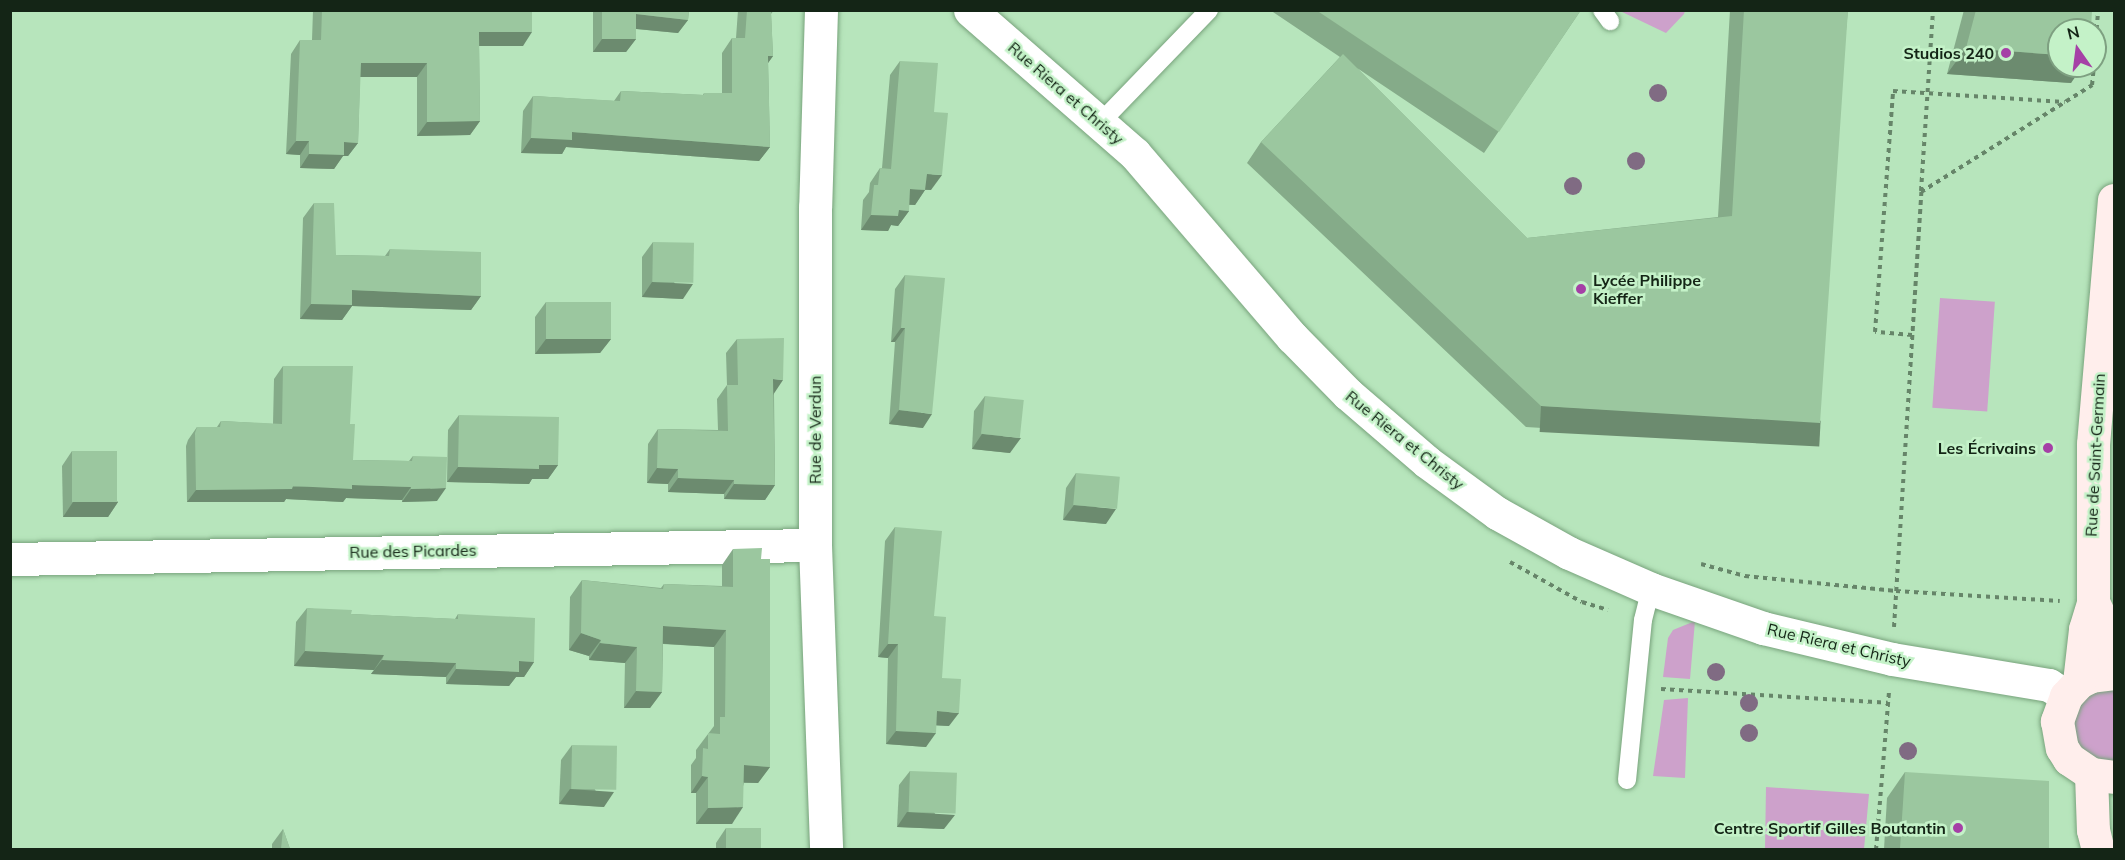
<!DOCTYPE html>
<html>
<head>
<meta charset="utf-8">
<style>
  body { margin:0 }
  #map { position:relative; width:2125px; height:860px; overflow:hidden; background:#b7e5bc; font-family:Mulish,sans-serif }
  div>[style] { position:absolute }
  .green>* { inset:0; background:#cda1cb; transform-origin:0 0 }
  .path>* { height:4px; margin-top:-2px; transform-origin:0; background:repeating-linear-gradient(90deg,#668569 0 4.5px,transparent 0 9px) }
  .roads { filter:drop-shadow(0 0 2px #78a37c) drop-shadow(0 0 2px #78a37c) }
  .lane>* { height:18px; margin:-9px; padding:0 9px; transform-origin:9px; border-radius:9px; background:#fff }
  .street>* { height:33px; margin:-16.5px; padding:0 16.5px; transform-origin:16.5px; border-radius:16.5px; background:#fff }
  .secondary>* { height:33px; margin:-16.5px; padding:0 16.5px; transform-origin:16.5px; border-radius:16.5px; background:#ffeeec }
  .trees>* { width:18px; height:18px; margin:-9px; border-radius:50%; background:#806b83 }
  .wall>* { inset:0; background:#85ab89 }
  .shaded-wall>* { inset:0; background:#6c8b6f; transform-origin:0 0 }
  .building>* { inset:0; background:#9bc79f; transform-origin:0 0 }
  .dots>* { width:16px; height:16px; translate:-50% -50%; box-sizing:border-box; border:3px solid #c4f2c8; border-radius:50% }
  span { translate:-50% -50%; white-space:nowrap; text-align:center; line-height:1.15; -webkit-text-stroke:5px #c4f2c8; paint-order:stroke }
  .poi-label { font-size:16px; color:#142516; font-weight:700 }
  .right { translate:-100% -50%; text-align:right }
  .left { translate:0 -50%; text-align:left }
  .street-label { font-size:16px; color:#142516 }
  .frame { position:absolute; inset:0; border:12px solid #142516; pointer-events:none }
  .north { position:absolute; left:2047px; top:18px; width:60px; height:60px; box-sizing:border-box; background:#c4f2c8; border:2px solid #7ea081; border-radius:50%; rotate:346deg; font-size:16px; font-weight:700; line-height:24px; text-align:center; color:#142516 }
  .north::after { content:''; display:block; margin:auto; width:21px; height:27px; background:#a540a6; clip-path:polygon(50% 0,100% 100%,50% 72%,0 100%) }
</style>
</head>
<body>
<div id="map">
  <div class="green">
    <div style="clip-path:polygon(1620px 11px,1685px 10px,1685px 11px,1684px 14px,1666px 33px)"></div>
    <div style="left:1940px;top:298px;width:55px;height:110px;rotate:4deg"></div>
    <div style="clip-path:polygon(1695px 621px,1690px 679px,1663px 677px,1668px 638px,1673px 630px)"></div>
    <div style="clip-path:polygon(2114px 686px,2114px 763px,2093px 760px,2074px 741px,2072px 714px,2088px 692px)"></div>
    <div style="clip-path:polygon(1688px 698px,1685px 778px,1653px 776px,1664px 700px)"></div>
    <div style="clip-path:polygon(1766px 787px,1869px 794px,1864px 849px,1765px 849px)"></div>
  </div>
  <div class="path">
    <div style="left:2095px;top:47px;width:37px;rotate:-85deg"></div>
    <div style="left:1921px;top:191px;width:181px;rotate:-86.2deg"></div>
    <div style="left:1912px;top:335px;width:37px;rotate:-175deg"></div>
    <div style="left:1875px;top:332px;width:242px;rotate:-85.7deg"></div>
    <div style="left:1893px;top:91px;width:172px;rotate:3.7deg"></div>
    <div style="left:1510px;top:562px;width:82px;rotate:29.1deg"></div>
    <div style="left:1582px;top:602px;width:27px;rotate:17deg"></div>
    <div style="left:1701px;top:564px;width:46px;rotate:15.3deg"></div>
    <div style="left:1745px;top:576px;width:152px;rotate:5.7deg"></div>
    <div style="left:1896px;top:591px;width:164px;rotate:3.5deg"></div>
    <div style="left:1894px;top:627px;width:436px;rotate:-86.4deg"></div>
    <div style="left:1921px;top:192px;width:202px;rotate:-32deg"></div>
    <div style="left:2092px;top:85px;width:19px;rotate:-84deg"></div>
    <div style="left:1661px;top:689px;width:227px;rotate:3.5deg"></div>
    <div style="left:1876px;top:850px;width:159px;rotate:-85.3deg"></div>
  </div>
  <div class="roads">
    <div class="lane">
      <div style="left:1602px;top:10px;width:14px;rotate:54deg"></div>
      <div style="left:1100px;top:123px;width:157px;rotate:-46deg"></div>
      <div style="left:1627px;top:780px;width:161px;rotate:-84.3deg"></div>
      <div style="left:1643px;top:620px;width:32px;rotate:-76deg"></div>
    </div>
    <div class="street">
      <div style="left:821px;top:10px;width:197px;rotate:91.7deg"></div>
      <div style="left:815px;top:207px;width:338px;rotate:90deg"></div>
      <div style="left:815px;top:545px;width:305px;rotate:87.9deg"></div>
      <div style="left:970px;top:10px;width:219px;rotate:41.1deg"></div>
      <div style="left:1135px;top:154px;width:241px;rotate:49.4deg"></div>
      <div style="left:1292px;top:337px;width:80px;rotate:45.5deg"></div>
      <div style="left:1348px;top:394px;width:104px;rotate:40.7deg"></div>
      <div style="left:1427px;top:462px;width:87px;rotate:36.1deg"></div>
      <div style="left:1497px;top:513px;width:82px;rotate:29.1deg"></div>
      <div style="left:1569px;top:553px;width:90px;rotate:23.7deg"></div>
      <div style="left:1651px;top:589px;width:119px;rotate:19.2deg"></div>
      <div style="left:1763px;top:628px;width:133px;rotate:13.5deg"></div>
      <div style="left:1892px;top:659px;width:159px;rotate:9.4deg"></div>
      <div style="left:2049px;top:685px;width:20px;rotate:33deg"></div>
      <div style="left:10px;top:559px;width:805px;rotate:-1deg"></div>
    </div>
    <div class="secondary">
      <div style="left:2093px;top:602px;width:42px;rotate:64.7deg"></div>
      <div style="left:2111px;top:640px;width:18px;rotate:81deg"></div>
      <div style="left:2114px;top:673px;width:23px;rotate:173deg"></div>
      <div style="left:2091px;top:676px;width:13px;rotate:153deg"></div>
      <div style="left:2079px;top:682px;width:19px;rotate:133deg"></div>
      <div style="left:2066px;top:696px;width:27px;rotate:110deg"></div>
      <div style="left:2057px;top:721px;width:27px;rotate:80deg"></div>
      <div style="left:2062px;top:748px;width:13px;rotate:58deg"></div>
      <div style="left:2069px;top:759px;width:27px;rotate:34deg"></div>
      <div style="left:2091px;top:774px;width:23px;rotate:7deg"></div>
      <div style="left:2079px;top:682px;width:53px;rotate:-83.5deg"></div>
      <div style="left:2085px;top:629px;width:28px;rotate:-73deg"></div>
      <div style="left:2093px;top:602px;width:158px;rotate:-90deg"></div>
      <div style="left:2093px;top:444px;width:245px;rotate:-85.1deg"></div>
      <div style="left:2091px;top:774px;width:56px;rotate:88deg"></div>
      <div style="left:2093px;top:830px;width:21px;rotate:76deg"></div>
    </div>
  </div>
  <div class="trees">
    <div style="left:1658px;top:93px"></div>
    <div style="left:1636px;top:161px"></div>
    <div style="left:1573px;top:186px"></div>
    <div style="left:1716px;top:672px"></div>
    <div style="left:1749px;top:703px"></div>
    <div style="left:1749px;top:733px"></div>
    <div style="left:1908px;top:751px"></div>
  </div>
  <div class="wall">
    <div style="clip-path:polygon(313px 10px,532px 10px,523px 46px,479px 46px,480px 121px,470px 135px,417px 136px,417px 77px,360px 77px,358px 143px,348px 156px,343px 156px,334px 169px,300px 168px,300px 155px,286px 154px,291px 54px,300px 40px,312px 40px)"></div>
    <div style="clip-path:polygon(593px 10px,689px 10px,688px 20px,678px 33px,636px 29px,636px 39px,626px 52px,593px 52px)"></div>
    <div style="clip-path:polygon(738px 10px,774px 10px,771px 14px,773px 56px,768px 63px,770px 147px,759px 161px,566px 147px,562px 154px,521px 153px,523px 111px,533px 96px,614px 101px,621px 91px,703px 95px,704px 93px,722px 93px,722px 53px,732px 38px,736px 38px)"></div>
    <div style="clip-path:polygon(1270px 10px,1581px 10px,1484px 153px,1357px 68px,1527px 238px,1718px 217px,1730px 10px,1848px 10px,1806px 444px,1526px 427px,1247px 163px,1261px 142px,1340px 57px)"></div>
    <div style="clip-path:polygon(1964px 10px,2092px 10px,2071px 83px,1947px 74px)"></div>
    <div style="clip-path:polygon(900px 61px,934px 112px,931px 190px,925px 190px,915px 205px,909px 205px,909px 211px,898px 226px,891px 225px,888px 231px,861px 230px,863px 200px,869px 192px,870px 183px,880px 168px,882px 168px,890px 75px)"></div>
    <div style="clip-path:polygon(314px 203px,336px 255px,385px 256px,390px 249px,481px 296px,471px 310px,352px 306px,342px 320px,300px 319px,303px 218px)"></div>
    <div style="clip-path:polygon(653px 242px,683px 299px,642px 297px,642px 257px)"></div>
    <div style="clip-path:polygon(905px 275px,923px 428px,889px 424px,895px 342px,891px 342px,895px 289px)"></div>
    <div style="clip-path:polygon(546px 302px,611px 339px,600px 353px,535px 354px,535px 317px)"></div>
    <div style="clip-path:polygon(737px 339px,774px 394px,775px 485px,765px 500px,724px 499px,724px 494px,668px 492px,668px 484px,647px 483px,648px 444px,658px 429px,718px 430px,717px 399px,727px 385px,726px 353px)"></div>
    <div style="clip-path:polygon(283px 366px,350px 424px,353px 460px,409px 461px,413px 456px,437px 501px,402px 502px,402px 500px,346px 498px,343px 502px,286px 499px,284px 502px,187px 502px,186px 446px,188px 440px,197px 427px,217px 427px,221px 421px,273px 424px,274px 379px)"></div>
    <div style="clip-path:polygon(985px 396px,1010px 453px,972px 449px,974px 411px)"></div>
    <div style="clip-path:polygon(459px 415px,558px 465px,548px 479px,532px 479px,529px 484px,447px 482px,448px 430px)"></div>
    <div style="clip-path:polygon(72px 451px,118px 502px,108px 517px,63px 517px,62px 466px)"></div>
    <div style="clip-path:polygon(1076px 473px,1106px 524px,1063px 520px,1066px 488px)"></div>
    <div style="clip-path:polygon(895px 527px,934px 616px,942px 678px,949px 726px,936px 725px,926px 747px,886px 744px,888px 658px,878px 657px,885px 541px)"></div>
    <div style="clip-path:polygon(733px 549px,761px 559px,770px 767px,758px 783px,744px 783px,732px 824px,696px 824px,696px 793px,691px 793px,691px 765px,696px 758px,696px 750px,714px 726px,714px 647px,663px 644px,662px 692px,650px 708px,624px 708px,625px 663px,589px 660px,589px 656px,569px 650px,570px 597px,582px 580px,661px 588px,664px 584px,722px 586px,722px 565px)"></div>
    <div style="clip-path:polygon(307px 608px,351px 614px,455px 619px,458px 614px,534px 662px,524px 677px,516px 677px,509px 686px,446px 684px,446px 677px,371px 674px,374px 670px,294px 666px,296px 622px)"></div>
    <div style="clip-path:polygon(572px 745px,604px 807px,559px 804px,561px 760px)"></div>
    <div style="clip-path:polygon(910px 771px,944px 829px,897px 827px,899px 785px)"></div>
    <div style="clip-path:polygon(1905px 772px,2049px 849px,1884px 849px,1887px 798px)"></div>
    <div style="clip-path:polygon(726px 828px,761px 849px,716px 849px,716px 843px)"></div>
    <div style="clip-path:polygon(283px 829px,290px 849px,272px 849px,272px 844px)"></div>
  </div>
  <div class="shaded-wall">
    <div style="clip-path:polygon(636px 14px,688px 20px,678px 33px,627px 28px)"></div>
    <div style="clip-path:polygon(479px 32px,532px 32px,523px 46px,470px 46px)"></div>
    <div style="clip-path:polygon(602px 39px,636px 39px,626px 52px,593px 52px)"></div>
    <div style="clip-path:polygon(1966px 48px,2059px 55px,2059px 66px,2083px 66px,2071px 83px,1947px 74px)"></div>
    <div style="clip-path:polygon(768px 56px,773px 56px,763px 70px)"></div>
    <div style="clip-path:polygon(361px 63px,427px 63px,417px 77px,351px 77px)"></div>
    <div style="clip-path:polygon(480px 121px,470px 135px,417px 136px,427px 122px)"></div>
    <div style="clip-path:polygon(572px 132px,770px 147px,759px 161px,566px 147px,562px 154px,521px 153px,531px 138px)"></div>
    <div style="clip-path:polygon(296px 141px,309px 141px,300px 155px,286px 154px)"></div>
    <div style="clip-path:polygon(344px 142px,358px 143px,348px 156px,343px 156px,334px 169px,300px 168px,309px 154px)"></div>
    <div style="clip-path:polygon(927px 174px,942px 175px,931px 190px,916px 189px)"></div>
    <div style="clip-path:polygon(910px 189px,925px 190px,915px 205px,900px 204px)"></div>
    <div style="clip-path:polygon(899px 210px,909px 211px,898px 226px,891px 225px,888px 231px,861px 230px,871px 215px)"></div>
    <div style="clip-path:polygon(652px 282px,693px 284px,683px 299px,642px 297px)"></div>
    <div style="clip-path:polygon(352px 290px,481px 296px,471px 310px,352px 306px,342px 320px,300px 319px,311px 304px)"></div>
    <div style="clip-path:polygon(901px 328px,905px 328px,895px 342px,891px 342px)"></div>
    <div style="clip-path:polygon(546px 339px,611px 339px,600px 353px,535px 354px)"></div>
    <div style="clip-path:polygon(773px 379px,783px 380px,773px 395px)"></div>
    <div style="left:1541px;top:406px;width:280px;height:26px;rotate:3deg"></div>
    <div style="clip-path:polygon(899px 410px,932px 414px,923px 428px,889px 424px)"></div>
    <div style="clip-path:polygon(982px 434px,1021px 438px,1010px 453px,972px 449px)"></div>
    <div style="clip-path:polygon(539px 465px,558px 465px,548px 479px,532px 479px,529px 484px,447px 482px,458px 467px)"></div>
    <div style="clip-path:polygon(657px 468px,678px 469px,668px 484px,647px 483px)"></div>
    <div style="clip-path:polygon(678px 478px,734px 480px,724px 494px,668px 492px)"></div>
    <div style="clip-path:polygon(734px 484px,775px 485px,765px 500px,724px 499px)"></div>
    <div style="clip-path:polygon(352px 485px,411px 487px,402px 500px,346px 498px,343px 502px,286px 499px,284px 502px,187px 502px,196px 490px)"></div>
    <div style="clip-path:polygon(446px 488px,437px 501px,402px 502px,411px 489px)"></div>
    <div style="clip-path:polygon(73px 502px,118px 502px,108px 517px,63px 517px)"></div>
    <div style="clip-path:polygon(1074px 505px,1116px 509px,1106px 524px,1063px 520px)"></div>
    <div style="clip-path:polygon(663px 626px,726px 630px,714px 647px,652px 643px)"></div>
    <div style="clip-path:polygon(581px 633px,601px 640px,589px 656px,569px 650px)"></div>
    <div style="clip-path:polygon(600px 643px,637px 647px,625px 663px,589px 660px)"></div>
    <div style="clip-path:polygon(888px 644px,898px 644px,888px 658px,878px 657px)"></div>
    <div style="clip-path:polygon(305px 651px,384px 655px,374px 670px,294px 666px)"></div>
    <div style="clip-path:polygon(382px 660px,456px 663px,446px 677px,371px 674px)"></div>
    <div style="clip-path:polygon(519px 661px,534px 662px,524px 677px,516px 677px,509px 686px,446px 684px,456px 669px)"></div>
    <div style="clip-path:polygon(636px 691px,662px 692px,650px 708px,624px 708px)"></div>
    <div style="clip-path:polygon(937px 711px,959px 713px,949px 726px,927px 725px)"></div>
    <div style="clip-path:polygon(896px 731px,936px 733px,926px 747px,886px 744px)"></div>
    <div style="clip-path:polygon(744px 765px,770px 767px,758px 783px,733px 782px)"></div>
    <div style="clip-path:polygon(702px 776px,708px 777px,696px 793px,691px 793px)"></div>
    <div style="clip-path:polygon(570px 789px,614px 792px,604px 807px,559px 804px)"></div>
    <div style="clip-path:polygon(743px 807px,732px 824px,696px 824px,708px 808px)"></div>
    <div style="clip-path:polygon(907px 812px,955px 815px,944px 829px,897px 827px)"></div>
  </div>
  <div class="building">
    <div style="clip-path:polygon(322px 10px,532px 10px,532px 32px,479px 32px,480px 121px,427px 122px,427px 63px,361px 63px,358px 143px,344px 142px,344px 155px,309px 154px,309px 141px,296px 141px,300px 40px,321px 40px)"></div>
    <div style="clip-path:polygon(602px 10px,689px 10px,688px 20px,636px 14px,636px 39px,602px 39px)"></div>
    <div style="clip-path:polygon(747px 10px,771px 10px,773px 56px,768px 56px,770px 147px,572px 132px,572px 140px,531px 138px,533px 96px,620px 101px,621px 91px,704px 95px,704px 93px,732px 93px,732px 38px,745px 38px)"></div>
    <div style="clip-path:polygon(1316px 10px,1581px 10px,1499px 132px)"></div>
    <div style="clip-path:polygon(1744px 10px,1848px 10px,1820px 423px,1541px 406px,1261px 142px,1343px 54px,1527px 238px,1732px 216px)"></div>
    <div style="clip-path:polygon(1976px 10px,2092px 10px,2091px 30px,2059px 30px,2059px 55px,1966px 48px)"></div>
    <div style="clip-path:polygon(900px 61px,938px 63px,934px 112px,948px 113px,942px 175px,927px 174px,925px 190px,910px 189px,909px 211px,899px 210px,898px 216px,871px 215px,874px 185px,878px 185px,880px 168px,891px 169px)"></div>
    <div style="clip-path:polygon(314px 203px,334px 203px,336px 255px,389px 256px,390px 249px,481px 252px,481px 296px,352px 290px,352px 305px,311px 304px)"></div>
    <div style="left:653px;top:242px;width:41px;height:40px;rotate:1deg"></div>
    <div style="clip-path:polygon(905px 275px,945px 278px,932px 414px,899px 410px,905px 328px,901px 328px)"></div>
    <div style="left:546px;top:302px;width:65px;height:37px"></div>
    <div style="clip-path:polygon(784px 338px,783px 380px,773px 379px,775px 485px,734px 484px,734px 480px,678px 478px,678px 469px,657px 468px,658px 429px,728px 431px,727px 385px,738px 385px,737px 339px)"></div>
    <div style="clip-path:polygon(283px 366px,353px 366px,350px 424px,355px 424px,353px 460px,412px 461px,413px 456px,447px 457px,446px 488px,411px 489px,411px 487px,352px 485px,352px 489px,293px 486px,292px 489px,196px 490px,195px 433px,197px 427px,220px 427px,221px 421px,282px 424px)"></div>
    <div style="left:985px;top:396px;width:39px;height:38px;rotate:6deg"></div>
    <div style="clip-path:polygon(459px 415px,559px 417px,558px 465px,539px 465px,539px 469px,458px 467px)"></div>
    <div style="left:72px;top:451px;width:45px;height:51px"></div>
    <div style="left:1076px;top:473px;width:44px;height:32px;rotate:5deg"></div>
    <div style="clip-path:polygon(895px 527px,942px 531px,934px 616px,946px 617px,942px 678px,961px 679px,959px 713px,937px 711px,936px 733px,896px 731px,898px 644px,888px 644px)"></div>
    <div style="clip-path:polygon(762px 548px,761px 559px,770px 559px,770px 767px,744px 765px,743px 807px,708px 808px,708px 777px,702px 776px,703px 748px,708px 749px,708px 733px,720px 734px,720px 717px,725px 717px,726px 630px,663px 626px,662px 692px,636px 691px,637px 647px,600px 643px,601px 640px,581px 633px,582px 580px,663px 589px,664px 584px,733px 587px,733px 549px)"></div>
    <div style="clip-path:polygon(307px 608px,352px 610px,351px 614px,458px 619px,458px 614px,535px 618px,534px 662px,519px 661px,519px 672px,456px 669px,456px 663px,382px 660px,384px 655px,305px 651px)"></div>
    <div style="left:572px;top:745px;width:45px;height:44px;rotate:1deg"></div>
    <div style="left:910px;top:771px;width:47px;height:41px;rotate:2deg"></div>
    <div style="clip-path:polygon(1905px 772px,2049px 781px,2049px 849px,1900px 849px)"></div>
    <div style="left:726px;top:828px;width:35px;height:21px"></div>
    <div style="clip-path:polygon(283px 829px,290px 849px,281px 849px)"></div>
  </div>
  <div class="dots">
    <div style="left:2006px;top:53px;background:#a540a6"></div>
    <div style="left:1581px;top:289px;background:#a540a6"></div>
    <div style="left:2048px;top:448px;background:#a540a6"></div>
    <div style="left:1958px;top:828px;background:#a540a6"></div>
  </div>
  <div class="poi-label">
    <span class="right" style="left:1994px;top:53px">Studios 240</span>
    <span class="left" style="left:1593px;top:289px">Lycée Philippe<br>Kieffer</span>
    <span class="right" style="left:2036px;top:448px">Les Écrivains</span>
    <span class="right" style="left:1946px;top:828px">Centre Sportif Gilles Boutantin</span>
  </div>
  <div class="street-label">
    <span style="left:1066px;top:93px;rotate:41deg">Rue Riera et Christy</span>
    <span style="left:815px;top:430px;rotate:-90deg">Rue de Verdun</span>
    <span style="left:1405px;top:440px;rotate:39deg">Rue Riera et Christy</span>
    <span style="left:2095px;top:455px;rotate:-87deg">Rue de Saint-Germain</span>
    <span style="left:413px;top:551px;rotate:-1deg">Rue des Picardes</span>
    <span style="left:1839px;top:645px;rotate:13deg">Rue Riera et Christy</span>
  </div>
  <div class="frame"></div>
  <div class="north">N</div>
</div>
</body>
</html>
